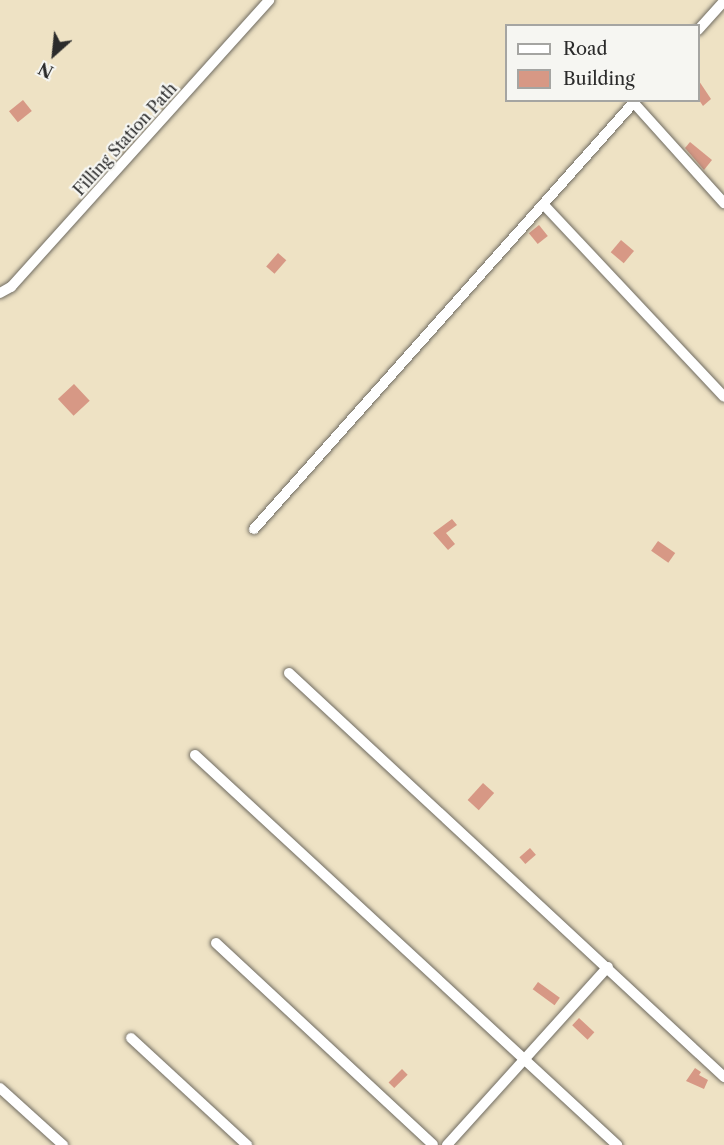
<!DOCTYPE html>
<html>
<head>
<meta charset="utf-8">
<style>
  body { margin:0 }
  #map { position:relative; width:724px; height:1145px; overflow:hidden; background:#eee2c4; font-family:"Libre Caslon Text",serif }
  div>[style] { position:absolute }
  .building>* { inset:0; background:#d79885; transform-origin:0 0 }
  .roads { filter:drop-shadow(0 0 2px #6f6b61) drop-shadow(0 0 2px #6f6b61) }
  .minor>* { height:10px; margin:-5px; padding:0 5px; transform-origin:5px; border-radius:5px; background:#fff }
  span { translate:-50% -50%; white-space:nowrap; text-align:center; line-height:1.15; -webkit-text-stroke:4.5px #f6f6f2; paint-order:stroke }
  .street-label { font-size:16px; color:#2b2b2b }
  .legend { position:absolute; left:505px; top:24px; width:195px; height:78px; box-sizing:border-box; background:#f6f6f2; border:2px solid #a5a5a2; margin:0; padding:8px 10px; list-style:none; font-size:18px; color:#2b2b2b }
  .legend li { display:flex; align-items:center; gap:12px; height:30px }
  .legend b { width:30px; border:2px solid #a5a5a2 }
  .north { position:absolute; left:24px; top:24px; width:60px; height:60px; -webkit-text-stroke:4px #f6f6f2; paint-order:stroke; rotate:207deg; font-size:16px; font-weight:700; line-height:24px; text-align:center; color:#2b2b2b }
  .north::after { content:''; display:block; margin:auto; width:21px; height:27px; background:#2b2b2b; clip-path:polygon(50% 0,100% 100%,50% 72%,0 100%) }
</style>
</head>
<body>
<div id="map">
  <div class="building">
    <div style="clip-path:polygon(699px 81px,711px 99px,703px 106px,699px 100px)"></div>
    <div style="left:23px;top:100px;width:14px;height:18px;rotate:51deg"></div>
    <div style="clip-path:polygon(690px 142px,712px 160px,704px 170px,685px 148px)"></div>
    <div style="left:539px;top:225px;width:14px;height:13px;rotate:51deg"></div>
    <div style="left:621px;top:240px;width:17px;height:16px;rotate:40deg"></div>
    <div style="left:278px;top:253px;width:11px;height:18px;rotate:41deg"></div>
    <div style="left:74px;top:384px;width:23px;height:22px;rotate:47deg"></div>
    <div style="clip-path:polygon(452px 519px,457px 525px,446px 533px,455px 544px,448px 550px,433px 533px)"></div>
    <div style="left:658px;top:541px;width:21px;height:12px;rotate:35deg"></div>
    <div style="left:483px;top:783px;width:15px;height:23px;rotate:42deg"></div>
    <div style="left:530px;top:848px;width:9px;height:14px;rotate:49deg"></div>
    <div style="left:538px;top:982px;width:27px;height:9px;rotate:36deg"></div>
    <div style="left:579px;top:1018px;width:21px;height:10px;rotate:43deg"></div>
    <div style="clip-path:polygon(695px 1068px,701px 1072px,699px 1075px,708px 1080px,704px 1089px,686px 1081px)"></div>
    <div style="left:402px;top:1069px;width:8px;height:19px;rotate:45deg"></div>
  </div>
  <div class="roads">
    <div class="minor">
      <div style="left:698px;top:30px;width:39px;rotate:-48deg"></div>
      <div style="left:634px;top:103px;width:135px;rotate:48deg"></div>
      <div style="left:544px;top:205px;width:263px;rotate:46.8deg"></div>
      <div style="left:0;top:293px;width:13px;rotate:-29deg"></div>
      <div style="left:11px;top:287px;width:386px;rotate:-48deg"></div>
      <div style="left:254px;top:529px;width:574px;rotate:-48.32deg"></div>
      <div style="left:289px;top:673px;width:594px;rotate:42.88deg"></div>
      <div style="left:195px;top:755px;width:575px;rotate:42.74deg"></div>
      <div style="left:216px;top:943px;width:296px;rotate:42.9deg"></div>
      <div style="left:131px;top:1038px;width:158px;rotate:42.7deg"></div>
      <div style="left:0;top:1088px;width:85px;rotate:42.1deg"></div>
      <div style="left:447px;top:1145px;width:240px;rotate:-47.9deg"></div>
    </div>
  </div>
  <div class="street-label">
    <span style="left:125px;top:139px;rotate:-48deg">Filling Station Path</span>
  </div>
  <ul class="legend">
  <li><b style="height:8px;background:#fff"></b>Road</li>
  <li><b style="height:16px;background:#d79885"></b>Building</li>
  </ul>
  <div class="north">N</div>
</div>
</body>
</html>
